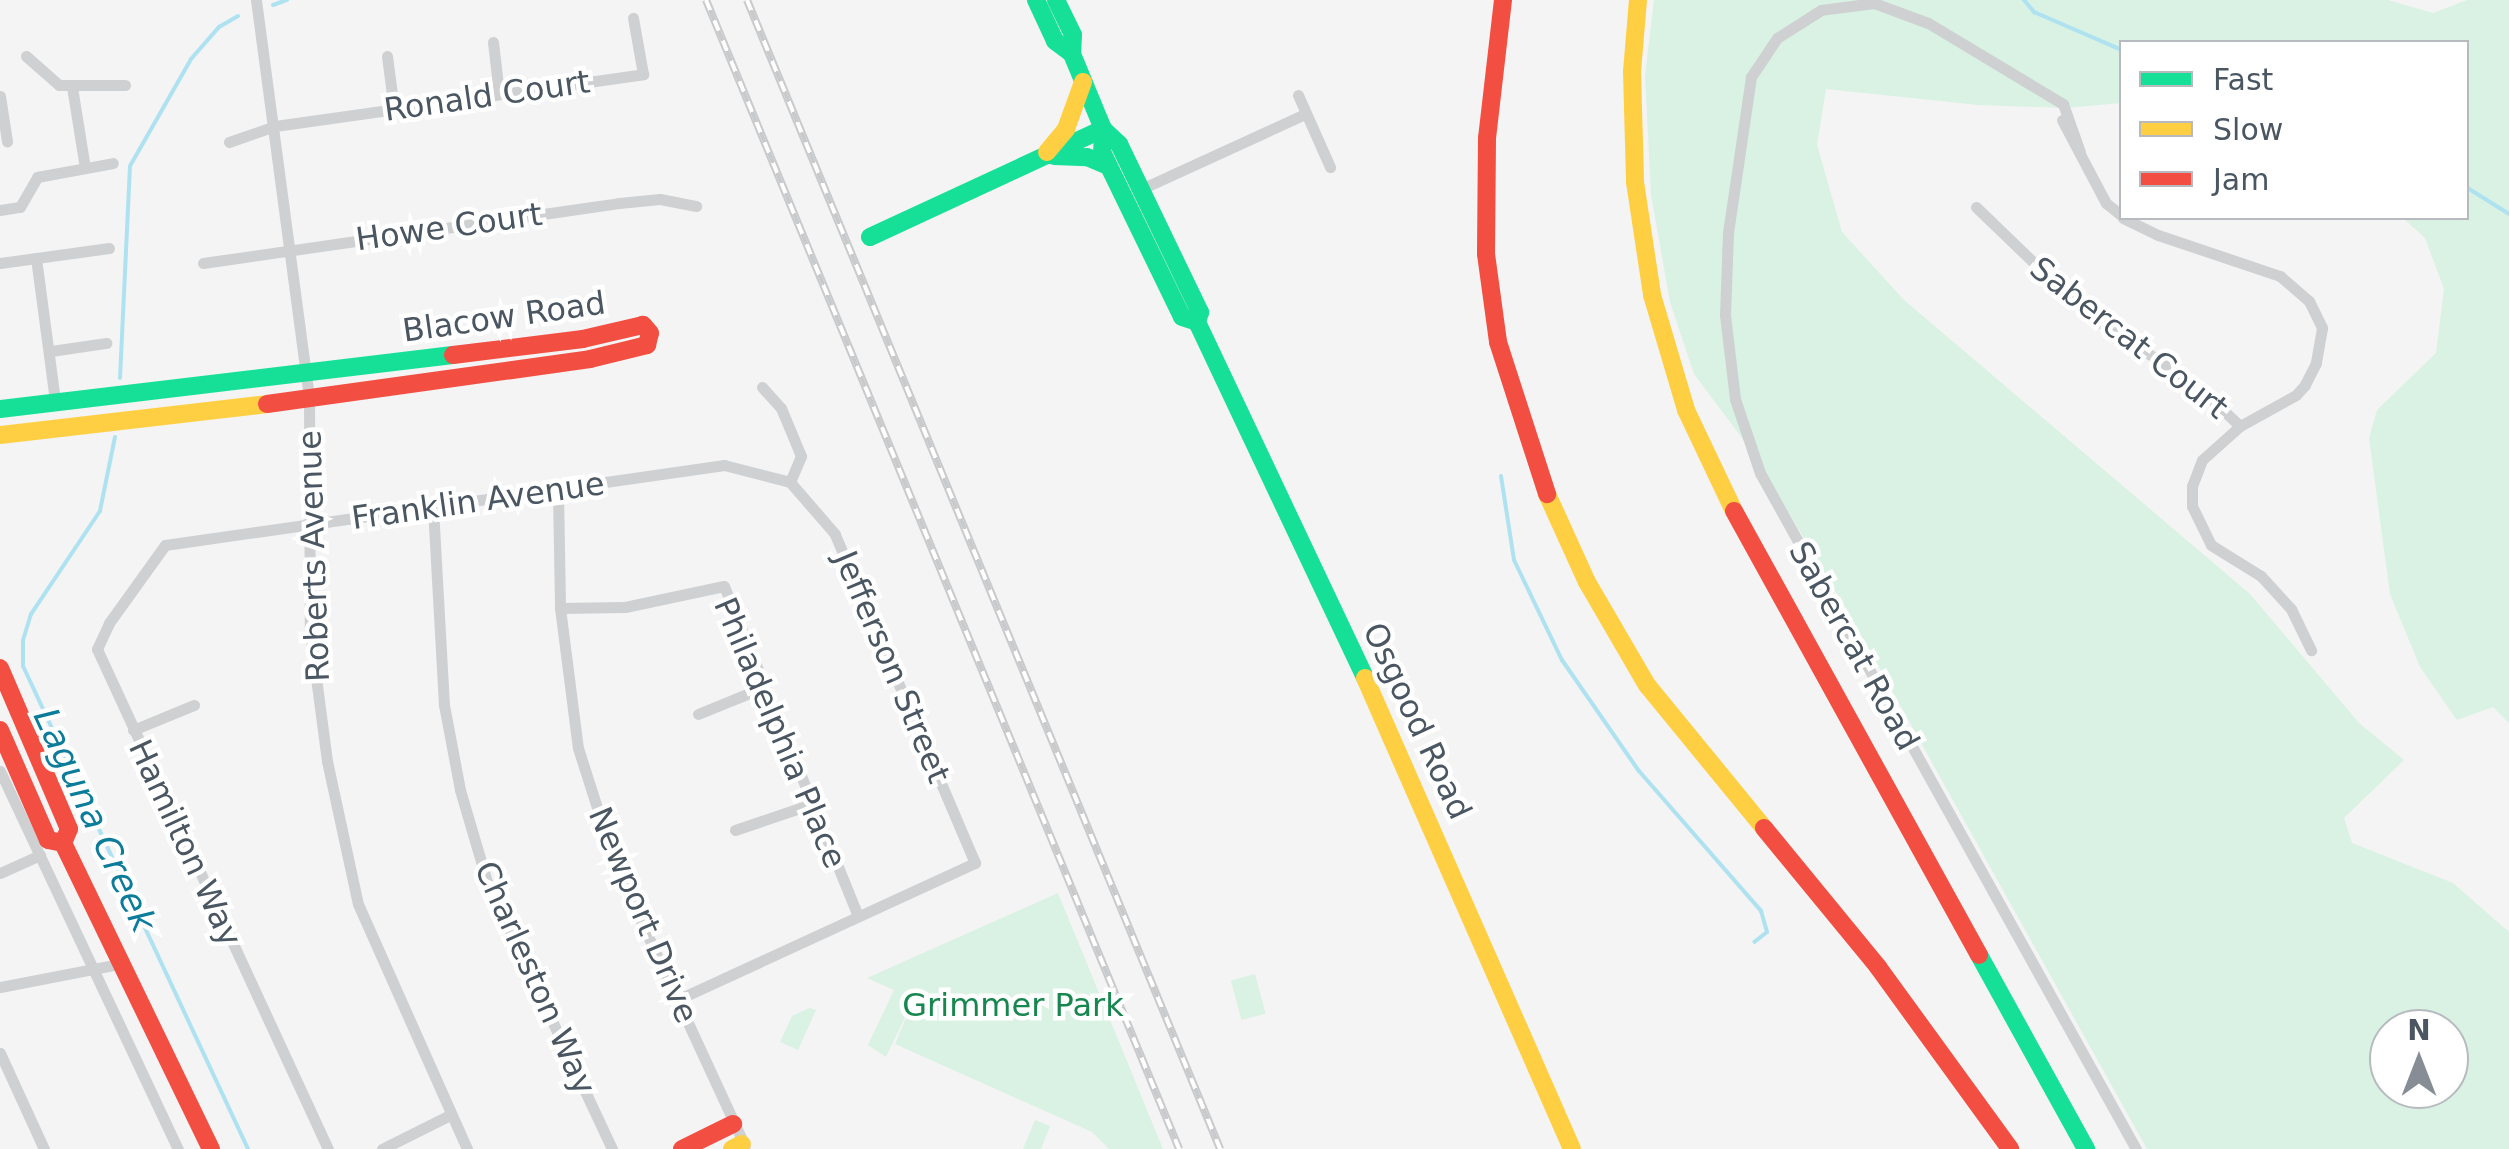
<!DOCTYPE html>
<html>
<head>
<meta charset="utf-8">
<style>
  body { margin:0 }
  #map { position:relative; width:2509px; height:1149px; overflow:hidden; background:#f4f4f4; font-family:"DejaVu Sans",sans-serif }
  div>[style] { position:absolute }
  .green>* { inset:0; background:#d9f2e3; transform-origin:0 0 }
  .stream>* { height:4px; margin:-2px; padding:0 2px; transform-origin:2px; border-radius:2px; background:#aee2f0 }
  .street>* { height:11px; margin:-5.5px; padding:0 5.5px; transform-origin:5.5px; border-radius:5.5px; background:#ced0d2 }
  .fast>* { height:18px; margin:-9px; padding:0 9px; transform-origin:9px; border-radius:9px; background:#16e098 }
  .slow>* { height:18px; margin:-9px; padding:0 9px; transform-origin:9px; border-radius:9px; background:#ffcf43 }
  .jam>* { height:18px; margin:-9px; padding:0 9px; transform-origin:9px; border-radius:9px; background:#f24e42 }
  .rail>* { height:8px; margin-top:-4px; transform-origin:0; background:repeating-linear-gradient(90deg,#fff 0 11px,#c9cacc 0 22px); box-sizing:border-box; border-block:2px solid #c9cacc }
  span { translate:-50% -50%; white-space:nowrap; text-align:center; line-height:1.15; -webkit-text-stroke:9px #fff; paint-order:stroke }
  .street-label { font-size:32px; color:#4a5661 }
  .park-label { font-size:32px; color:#17864f }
  .water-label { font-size:35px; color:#0c7c9b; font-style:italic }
  .legend { position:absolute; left:2119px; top:40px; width:350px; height:180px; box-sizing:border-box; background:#fff; border:2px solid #b7bbc0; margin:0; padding:12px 18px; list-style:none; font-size:30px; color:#4a5661 }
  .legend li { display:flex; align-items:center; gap:20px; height:50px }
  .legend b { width:50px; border:2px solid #b7bbc0 }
  .north { position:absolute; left:2369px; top:1009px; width:100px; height:100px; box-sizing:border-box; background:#fff; border:2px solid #b7bbc0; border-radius:50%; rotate:0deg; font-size:28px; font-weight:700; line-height:40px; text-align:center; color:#4a5661 }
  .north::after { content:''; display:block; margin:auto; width:35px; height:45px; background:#868d94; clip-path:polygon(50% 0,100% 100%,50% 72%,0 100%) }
</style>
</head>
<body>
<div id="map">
  <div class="green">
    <div style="clip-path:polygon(evenodd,1654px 0,2388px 0,2433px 13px,2467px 0,2509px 0,2509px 723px,2493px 707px,2457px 720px,2420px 667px,2390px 594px,2369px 438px,2377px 410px,2436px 353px,2444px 289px,2425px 238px,2403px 218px,2466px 218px,2466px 42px,2122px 42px,2121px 103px,2066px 108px,1978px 105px,1826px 89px,1817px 145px,1842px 232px,1904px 300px,2250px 594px,2359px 723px,2404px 760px,2344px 818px,2352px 843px,2453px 883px,2509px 932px,2509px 1149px,2147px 1149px,1856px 626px,1754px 454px,1694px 374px,1670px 302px,1651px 195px,1645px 75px,1654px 0,2389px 1029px,2449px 1029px,2449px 1089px,2389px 1089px,2389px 1029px)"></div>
    <div style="clip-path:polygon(1058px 893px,1163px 1149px,1109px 1149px,1092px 1132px,895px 1044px,915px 996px,886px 1057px,868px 1045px,894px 990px,867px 978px)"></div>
    <div style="left:1255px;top:974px;width:41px;height:25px;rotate:75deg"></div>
    <div style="clip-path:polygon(809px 1008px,816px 1010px,798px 1050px,780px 1042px,792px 1016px)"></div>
    <div style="clip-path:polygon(1035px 1120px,1050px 1126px,1041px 1149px,1023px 1149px)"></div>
  </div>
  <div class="stream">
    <div style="left:2024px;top:0;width:16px;rotate:50deg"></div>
    <div style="left:2034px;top:12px;width:96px;rotate:23.4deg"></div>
    <div style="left:273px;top:5px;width:15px;rotate:-20deg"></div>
    <div style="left:2466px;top:187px;width:51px;rotate:32.1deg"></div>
    <div style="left:120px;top:378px;width:212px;rotate:-87.3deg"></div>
    <div style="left:130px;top:166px;width:123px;rotate:-60.3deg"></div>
    <div style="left:191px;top:59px;width:43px;rotate:-48.8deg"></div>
    <div style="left:219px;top:27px;width:22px;rotate:-30deg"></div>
    <div style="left:115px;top:437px;width:76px;rotate:101.5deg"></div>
    <div style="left:100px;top:511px;width:124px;rotate:123.8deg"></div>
    <div style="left:31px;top:614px;width:28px;rotate:107deg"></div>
    <div style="left:23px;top:641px;width:25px;rotate:90deg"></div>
    <div style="left:23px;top:666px;width:533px;rotate:65.02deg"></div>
    <div style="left:1501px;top:476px;width:85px;rotate:81.2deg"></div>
    <div style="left:1514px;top:560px;width:111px;rotate:64.4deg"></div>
    <div style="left:1562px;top:660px;width:135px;rotate:55.3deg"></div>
    <div style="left:1639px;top:771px;width:186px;rotate:48.9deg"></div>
    <div style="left:1761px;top:911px;width:22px;rotate:74deg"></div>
    <div style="left:1767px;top:932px;width:16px;rotate:142deg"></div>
  </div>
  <div class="street">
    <div style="left:256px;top:0;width:400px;rotate:82.4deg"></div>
    <div style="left:309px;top:396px;width:236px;rotate:89.8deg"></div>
    <div style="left:310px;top:632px;width:130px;rotate:82.5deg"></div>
    <div style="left:327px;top:761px;width:146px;rotate:77.8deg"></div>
    <div style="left:358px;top:904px;width:268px;rotate:66deg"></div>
    <div style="left:493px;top:42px;width:52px;rotate:83.4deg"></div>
    <div style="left:26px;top:56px;width:44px;rotate:41.3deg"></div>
    <div style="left:59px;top:85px;width:66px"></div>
    <div style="left:387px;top:56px;width:54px;rotate:82.6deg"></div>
    <div style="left:72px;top:87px;width:82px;rotate:80.9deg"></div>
    <div style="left:1298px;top:95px;width:79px;rotate:66deg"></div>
    <div style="left:0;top:96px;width:46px;rotate:81.2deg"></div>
    <div style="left:2062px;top:120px;width:94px;rotate:62.1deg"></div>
    <div style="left:2106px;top:203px;width:21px;rotate:39deg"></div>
    <div style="left:229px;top:142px;width:49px;rotate:-19.2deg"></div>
    <div style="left:275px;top:126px;width:372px;rotate:-8deg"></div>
    <div style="left:643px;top:74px;width:57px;rotate:-100.1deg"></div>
    <div style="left:2080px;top:152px;width:51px;rotate:-109.5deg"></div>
    <div style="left:2063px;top:104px;width:157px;rotate:-149deg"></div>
    <div style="left:1928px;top:23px;width:58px;rotate:-159.7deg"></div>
    <div style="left:1874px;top:3px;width:53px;rotate:172.5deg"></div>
    <div style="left:1821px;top:10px;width:52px;rotate:147.5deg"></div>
    <div style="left:1777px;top:38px;width:47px;rotate:123.7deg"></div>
    <div style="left:1751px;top:77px;width:158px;rotate:98.4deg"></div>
    <div style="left:1728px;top:233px;width:82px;rotate:92.1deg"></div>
    <div style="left:1725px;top:315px;width:85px;rotate:83.2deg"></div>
    <div style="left:1735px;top:399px;width:78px;rotate:71.3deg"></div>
    <div style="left:1760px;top:473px;width:774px;rotate:60.92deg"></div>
    <div style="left:1139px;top:190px;width:183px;rotate:-24.6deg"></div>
    <div style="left:1976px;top:207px;width:154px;rotate:43.9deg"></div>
    <div style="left:2087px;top:314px;width:127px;rotate:32.8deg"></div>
    <div style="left:2194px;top:383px;width:63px;rotate:43.1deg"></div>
    <div style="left:0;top:210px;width:20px;rotate:-9deg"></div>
    <div style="left:20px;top:207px;width:34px;rotate:-60deg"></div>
    <div style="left:37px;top:177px;width:77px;rotate:-10.4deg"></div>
    <div style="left:2123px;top:218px;width:39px;rotate:26deg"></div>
    <div style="left:2158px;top:235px;width:129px;rotate:18.6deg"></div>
    <div style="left:2280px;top:276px;width:38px;rotate:41deg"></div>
    <div style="left:2309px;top:301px;width:30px;rotate:64deg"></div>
    <div style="left:2322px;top:328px;width:36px;rotate:100deg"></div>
    <div style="left:2316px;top:363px;width:25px;rotate:117deg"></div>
    <div style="left:2305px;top:385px;width:13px;rotate:132deg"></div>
    <div style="left:2296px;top:395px;width:64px;rotate:151deg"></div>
    <div style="left:2240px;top:426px;width:51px;rotate:138.2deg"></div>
    <div style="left:2202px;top:460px;width:28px;rotate:111deg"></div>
    <div style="left:2192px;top:486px;width:20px;rotate:90deg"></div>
    <div style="left:2192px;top:506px;width:43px;rotate:64deg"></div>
    <div style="left:2211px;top:545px;width:59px;rotate:31.8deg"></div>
    <div style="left:2261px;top:576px;width:45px;rotate:47.7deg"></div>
    <div style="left:2291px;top:609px;width:46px;rotate:64deg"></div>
    <div style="left:36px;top:258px;width:144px;rotate:82.4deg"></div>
    <div style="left:0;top:263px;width:110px;rotate:-7.8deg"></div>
    <div style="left:203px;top:263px;width:420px;rotate:-8.2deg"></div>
    <div style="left:619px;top:203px;width:41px;rotate:-5.6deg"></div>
    <div style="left:660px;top:199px;width:37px;rotate:11deg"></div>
    <div style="left:51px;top:351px;width:56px;rotate:-8.3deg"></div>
    <div style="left:762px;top:387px;width:28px;rotate:48deg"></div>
    <div style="left:781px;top:408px;width:52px;rotate:67.4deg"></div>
    <div style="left:801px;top:456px;width:28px;rotate:113deg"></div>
    <div style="left:558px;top:491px;width:117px;rotate:89deg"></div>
    <div style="left:560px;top:608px;width:141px;rotate:82.7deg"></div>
    <div style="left:578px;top:748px;width:125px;rotate:72.3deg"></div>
    <div style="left:616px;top:867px;width:307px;rotate:65.2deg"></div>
    <div style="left:433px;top:508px;width:197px;rotate:86.8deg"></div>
    <div style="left:444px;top:705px;width:86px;rotate:79.3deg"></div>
    <div style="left:460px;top:790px;width:96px;rotate:73.6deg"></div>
    <div style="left:487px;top:882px;width:295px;rotate:64.9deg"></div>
    <div style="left:560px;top:608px;width:65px;rotate:-0.9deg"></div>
    <div style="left:625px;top:607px;width:101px;rotate:-12deg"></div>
    <div style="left:724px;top:586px;width:356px;rotate:67.9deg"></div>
    <div style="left:698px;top:714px;width:71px;rotate:-22.2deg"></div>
    <div style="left:133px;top:730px;width:66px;rotate:-22.3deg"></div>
    <div style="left:0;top:771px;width:418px;rotate:64.8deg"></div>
    <div style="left:735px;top:830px;width:81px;rotate:-18.7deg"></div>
    <div style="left:0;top:873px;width:44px;rotate:-24.2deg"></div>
    <div style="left:0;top:987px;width:122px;rotate:-10.9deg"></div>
    <div style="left:679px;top:999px;width:326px;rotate:-24.7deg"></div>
    <div style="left:975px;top:863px;width:358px;rotate:-113.1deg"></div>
    <div style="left:835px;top:534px;width:69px;rotate:-130.9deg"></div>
    <div style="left:0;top:1053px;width:106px;rotate:65.4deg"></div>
    <div style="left:328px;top:1149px;width:551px;rotate:-114.8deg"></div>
    <div style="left:97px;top:649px;width:29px;rotate:-65deg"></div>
    <div style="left:109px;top:623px;width:96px;rotate:-54.3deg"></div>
    <div style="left:165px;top:545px;width:565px;rotate:-8.14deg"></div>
    <div style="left:724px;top:465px;width:68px;rotate:14.4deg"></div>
    <div style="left:382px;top:1149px;width:76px;rotate:-26.6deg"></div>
  </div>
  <div class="fast">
    <div style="left:1036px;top:0;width:45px;rotate:65.1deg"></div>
    <div style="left:1055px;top:41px;width:21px;rotate:37deg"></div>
    <div style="left:1056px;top:0;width:39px;rotate:64deg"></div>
    <div style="left:1073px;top:35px;width:19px;rotate:93deg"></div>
    <div style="left:1072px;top:54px;width:81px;rotate:67.5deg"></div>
    <div style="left:1103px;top:129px;width:22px;rotate:43deg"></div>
    <div style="left:1119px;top:144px;width:187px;rotate:64.3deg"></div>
    <div style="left:1200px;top:312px;width:10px;rotate:107deg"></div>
    <div style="left:1197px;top:322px;width:394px;rotate:64.7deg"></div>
    <div style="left:1103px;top:129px;width:23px;rotate:92deg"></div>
    <div style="left:1102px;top:152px;width:183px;rotate:64.1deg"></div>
    <div style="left:1182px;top:317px;width:16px;rotate:18deg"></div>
    <div style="left:1054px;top:156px;width:33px;rotate:2deg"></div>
    <div style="left:1087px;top:157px;width:23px;rotate:23deg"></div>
    <div style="left:870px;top:237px;width:257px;rotate:-24.9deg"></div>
    <div style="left:0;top:409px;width:456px;rotate:-6.8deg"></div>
    <div style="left:1979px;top:955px;width:222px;rotate:61.1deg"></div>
  </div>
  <div class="slow">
    <div style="left:1638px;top:0;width:72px;rotate:94.8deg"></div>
    <div style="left:1632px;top:72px;width:110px;rotate:88.4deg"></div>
    <div style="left:1635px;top:182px;width:114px;rotate:81.4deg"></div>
    <div style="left:1652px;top:295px;width:120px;rotate:73.5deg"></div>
    <div style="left:1686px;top:410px;width:112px;rotate:64.6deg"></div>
    <div style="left:1047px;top:152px;width:30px;rotate:-50deg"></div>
    <div style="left:1066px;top:129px;width:50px;rotate:-70.1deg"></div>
    <div style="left:0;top:435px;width:269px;rotate:-6.6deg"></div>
    <div style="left:1547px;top:494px;width:97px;rotate:65.6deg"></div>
    <div style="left:1587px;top:582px;width:119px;rotate:59.8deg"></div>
    <div style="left:1647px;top:685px;width:185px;rotate:50.7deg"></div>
    <div style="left:1365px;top:678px;width:514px;rotate:66.27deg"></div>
    <div style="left:732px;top:1149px;width:11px;rotate:-27deg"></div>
  </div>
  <div class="jam">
    <div style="left:1503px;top:0;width:139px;rotate:96.6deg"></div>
    <div style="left:1487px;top:138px;width:116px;rotate:90.5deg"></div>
    <div style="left:1486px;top:254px;width:89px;rotate:82.2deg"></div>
    <div style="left:1498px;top:342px;width:160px;rotate:72.1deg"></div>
    <div style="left:267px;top:404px;width:326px;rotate:-7.9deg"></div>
    <div style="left:590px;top:359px;width:59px;rotate:-13.8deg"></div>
    <div style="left:647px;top:345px;width:12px;rotate:-76deg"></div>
    <div style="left:650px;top:333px;width:11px;rotate:-131deg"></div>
    <div style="left:643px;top:325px;width:62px;rotate:166.9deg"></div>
    <div style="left:583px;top:339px;width:131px;rotate:173deg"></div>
    <div style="left:1734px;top:511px;width:507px;rotate:61.11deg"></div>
    <div style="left:0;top:668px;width:175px;rotate:66.8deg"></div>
    <div style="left:69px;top:829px;width:15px;rotate:113deg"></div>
    <div style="left:63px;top:843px;width:340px;rotate:64.2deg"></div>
    <div style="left:0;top:730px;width:120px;rotate:66.4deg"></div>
    <div style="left:48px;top:840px;width:15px;rotate:11deg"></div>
    <div style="left:1764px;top:828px;width:180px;rotate:50.6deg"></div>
    <div style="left:1878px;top:967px;width:225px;rotate:54deg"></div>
    <div style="left:682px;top:1149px;width:57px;rotate:-26.1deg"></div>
  </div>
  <div class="rail">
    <div style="left:706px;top:0;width:1243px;rotate:67.62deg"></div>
    <div style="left:747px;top:0;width:1243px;rotate:67.62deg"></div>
  </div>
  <div class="street-label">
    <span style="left:487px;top:96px;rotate:-8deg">Ronald Court</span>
    <span style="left:449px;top:227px;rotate:-8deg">Howe Court</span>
    <span style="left:504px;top:317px;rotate:-8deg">Blacow Road</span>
    <span style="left:2129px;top:338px;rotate:38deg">Sabercat Court</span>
    <span style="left:478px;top:501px;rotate:-8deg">Franklin Avenue</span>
    <span style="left:314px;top:556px;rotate:-92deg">Roberts Avenue</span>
    <span style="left:1854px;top:646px;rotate:61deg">Sabercat Road</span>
    <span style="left:892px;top:667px;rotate:67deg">Jefferson Street</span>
    <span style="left:1417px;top:721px;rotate:65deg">Osgood Road</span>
    <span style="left:780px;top:733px;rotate:67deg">Philadelphia Place</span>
    <span style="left:185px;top:843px;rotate:65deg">Hamilton Way</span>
    <span style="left:643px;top:915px;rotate:67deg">Newport Drive</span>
    <span style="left:535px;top:978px;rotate:66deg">Charleston Way</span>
  </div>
  <div class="park-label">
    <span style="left:1013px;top:1005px">Grimmer Park</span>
  </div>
  <div class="water-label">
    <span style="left:95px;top:820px;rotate:65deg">Laguna Creek</span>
  </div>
  <ul class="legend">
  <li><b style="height:12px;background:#16e098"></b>Fast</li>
  <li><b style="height:12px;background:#ffcf43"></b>Slow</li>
  <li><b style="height:12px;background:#f24e42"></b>Jam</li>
  </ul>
  <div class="north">N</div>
</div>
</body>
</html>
